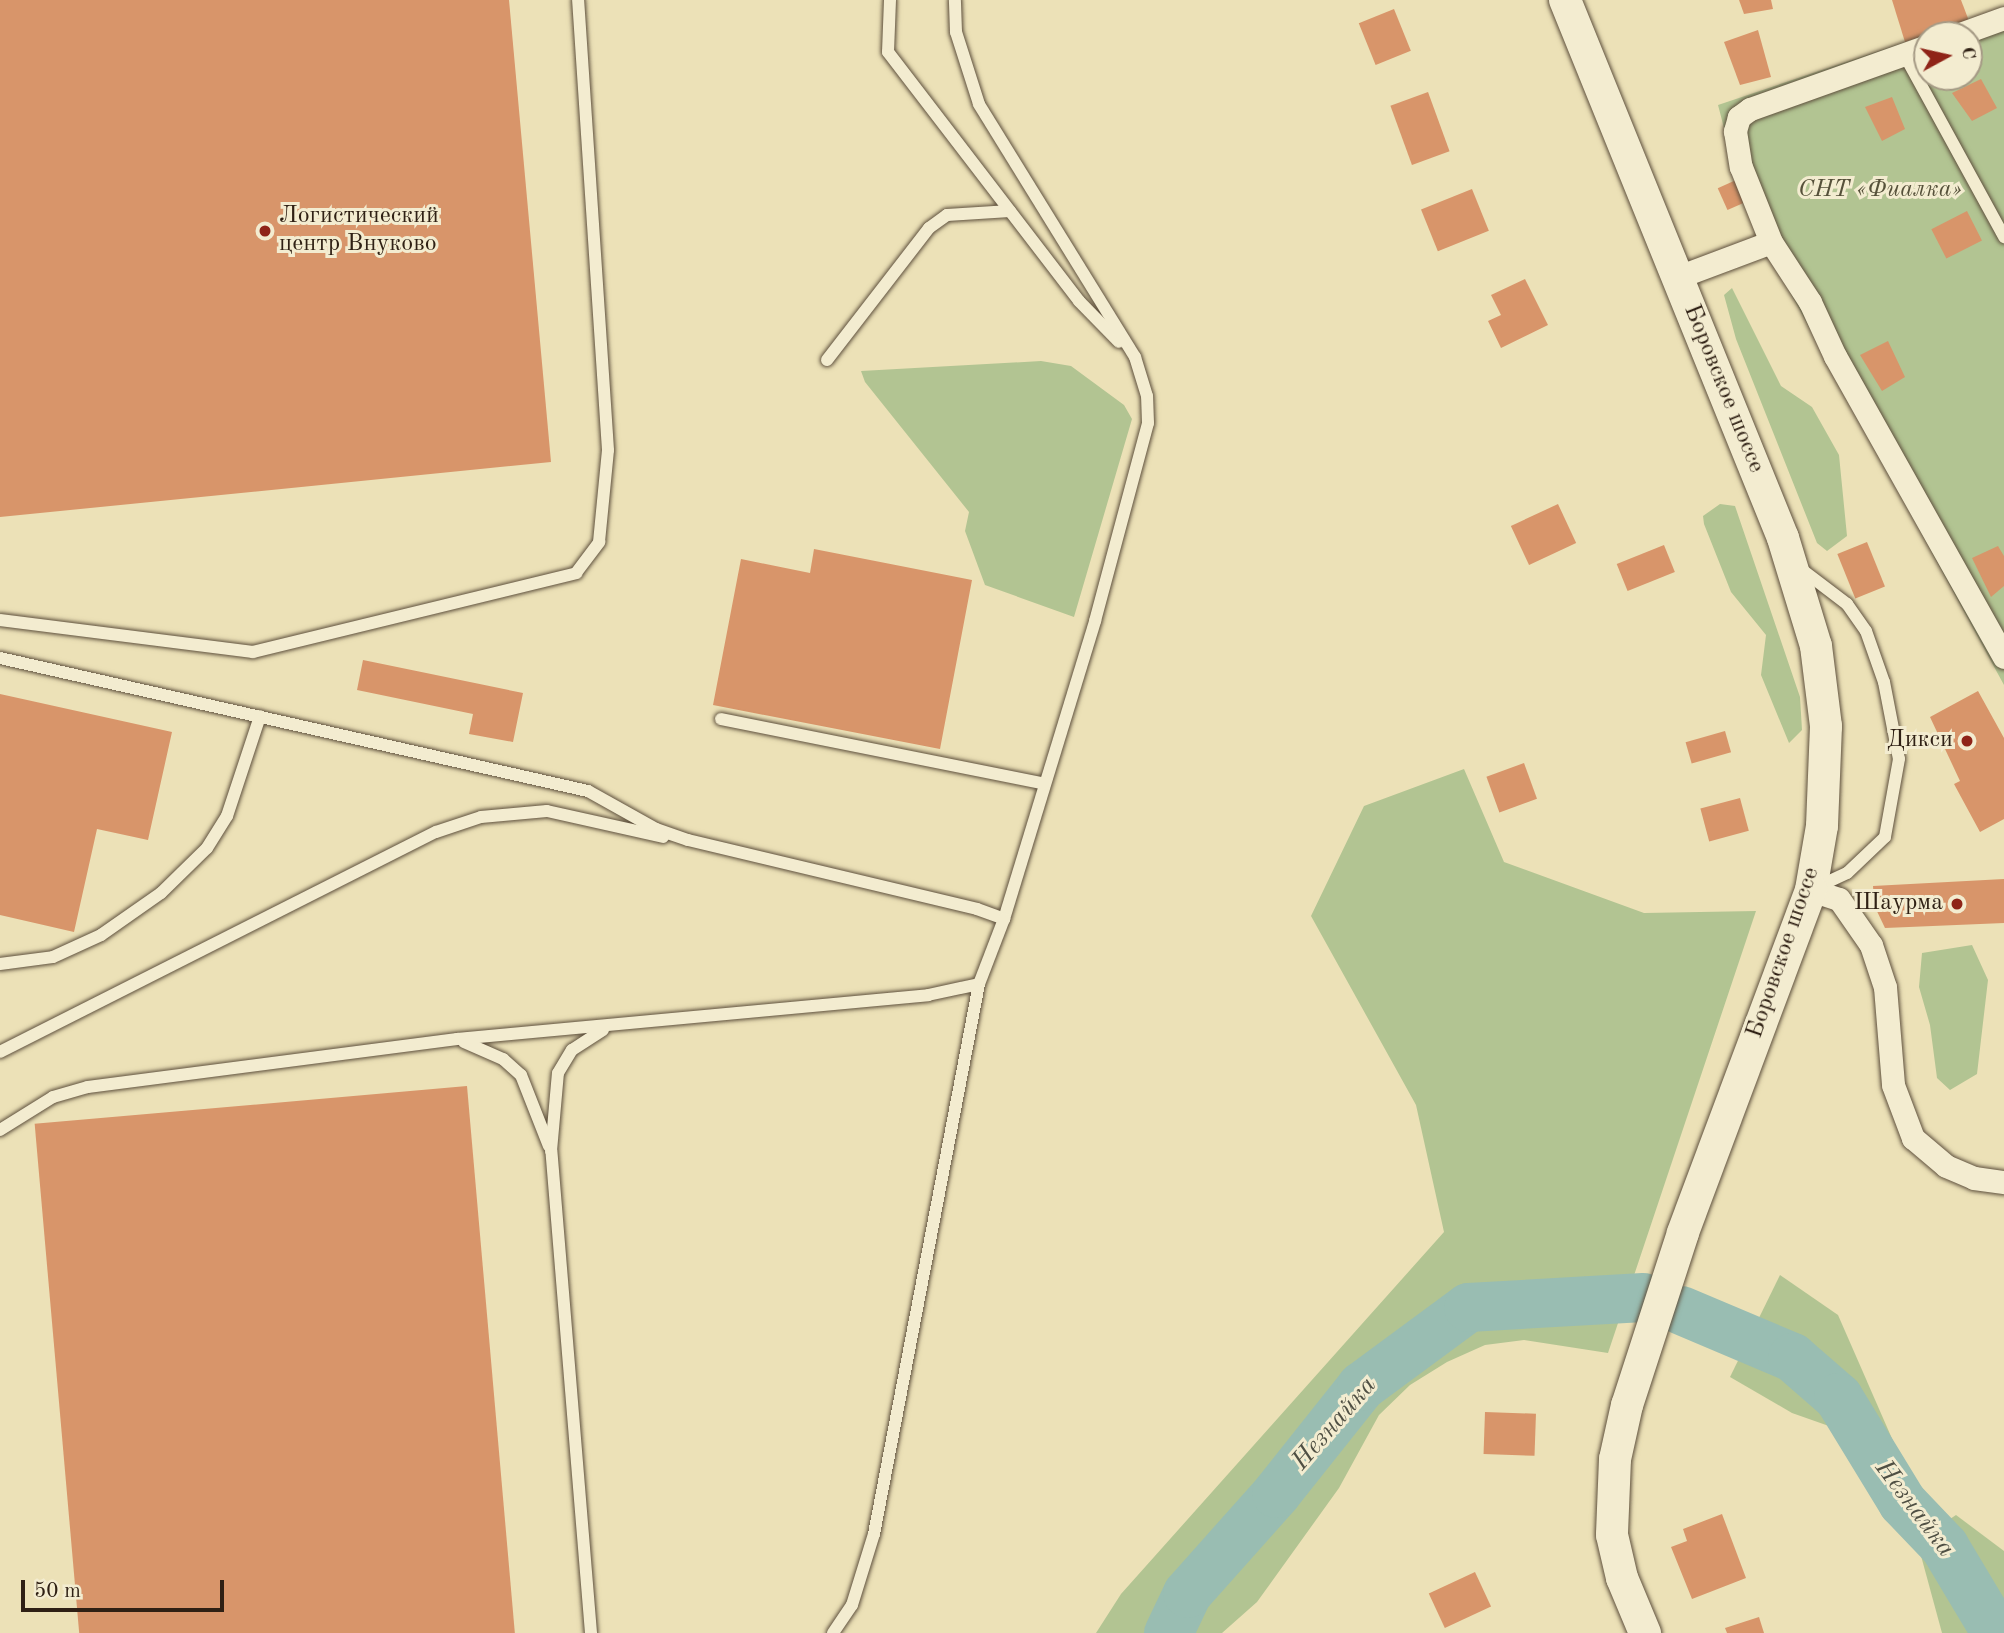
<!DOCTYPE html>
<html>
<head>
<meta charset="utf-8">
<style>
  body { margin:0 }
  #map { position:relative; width:2004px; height:1633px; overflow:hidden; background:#ece1b7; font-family:"Old Standard TT",serif }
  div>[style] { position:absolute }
  .green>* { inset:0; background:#b2c492 }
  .river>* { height:49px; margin:-24.5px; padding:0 24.5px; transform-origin:24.5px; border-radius:24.5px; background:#99bdb2 }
  .building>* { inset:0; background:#d8956a; transform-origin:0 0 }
  .roads { filter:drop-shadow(0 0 2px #5e503d) drop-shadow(0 0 2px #5e503d) }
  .lane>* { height:12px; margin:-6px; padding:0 6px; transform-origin:6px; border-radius:6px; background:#f3ecd0 }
  .street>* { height:23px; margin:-11.5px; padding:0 11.5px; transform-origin:11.5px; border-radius:11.5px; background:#f3ecd0 }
  .secondary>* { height:32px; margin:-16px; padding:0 16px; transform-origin:16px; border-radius:16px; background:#f3ecd0 }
  .dots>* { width:19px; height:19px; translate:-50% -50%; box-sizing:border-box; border:4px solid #f3ecd0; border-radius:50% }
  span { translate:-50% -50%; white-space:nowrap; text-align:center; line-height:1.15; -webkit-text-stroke:6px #f3ecd0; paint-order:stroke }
  .park-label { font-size:24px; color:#56513a; font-style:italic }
  .poi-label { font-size:24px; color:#2f2014 }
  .left { translate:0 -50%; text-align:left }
  .right { translate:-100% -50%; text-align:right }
  .street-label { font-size:24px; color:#2f2014 }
  .water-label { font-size:26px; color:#4f4f43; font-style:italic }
  .north { position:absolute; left:1913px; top:21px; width:70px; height:70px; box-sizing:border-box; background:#f3ecd0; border:2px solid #a59a85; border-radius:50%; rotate:82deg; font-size:19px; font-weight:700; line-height:28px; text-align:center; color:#2f2014 }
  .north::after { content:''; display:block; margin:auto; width:24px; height:32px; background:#8f2418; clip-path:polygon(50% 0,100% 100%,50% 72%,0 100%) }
  .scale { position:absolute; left:21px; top:1580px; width:203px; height:32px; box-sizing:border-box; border:4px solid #2f2014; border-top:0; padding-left:9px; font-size:21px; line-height:24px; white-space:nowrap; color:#2f2014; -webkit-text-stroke:5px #f3ecd0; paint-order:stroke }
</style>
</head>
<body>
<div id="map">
  <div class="green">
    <div style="clip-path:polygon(evenodd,2004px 9px,2004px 685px,1774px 263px,1730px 151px,1718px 105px,2004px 9px,1927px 35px,1969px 35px,1969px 77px,1927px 77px,1927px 35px)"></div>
    <div style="clip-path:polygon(1732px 288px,1781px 386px,1812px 407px,1839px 455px,1847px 536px,1827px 551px,1817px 543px,1736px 339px,1724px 295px)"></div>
    <div style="clip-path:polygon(1041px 361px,1071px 366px,1124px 405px,1132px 419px,1074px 617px,985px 585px,965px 531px,969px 512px,865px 382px,861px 371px)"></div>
    <div style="clip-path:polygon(1720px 504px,1735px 506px,1800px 697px,1802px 730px,1789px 743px,1761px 675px,1766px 635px,1731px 592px,1704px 524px,1703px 516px)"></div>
    <div style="clip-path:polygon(1464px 769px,1504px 862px,1644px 913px,1756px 911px,1608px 1353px,1524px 1340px,1485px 1345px,1447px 1362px,1410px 1385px,1379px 1415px,1339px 1488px,1257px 1602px,1222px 1633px,1096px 1633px,1121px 1594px,1444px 1232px,1416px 1105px,1311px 916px,1364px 806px)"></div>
    <div style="clip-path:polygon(1972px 945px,1988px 980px,1977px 1074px,1950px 1090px,1937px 1078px,1930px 1025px,1919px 987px,1922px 953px)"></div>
    <div style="clip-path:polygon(1780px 1275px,1838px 1315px,1897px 1450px,1792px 1413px,1730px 1377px)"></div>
    <div style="clip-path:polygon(1956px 1515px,2004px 1551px,2004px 1633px,1942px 1633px,1917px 1541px)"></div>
  </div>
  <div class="river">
    <div style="left:1681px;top:1310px;width:121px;rotate:22.9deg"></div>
    <div style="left:1792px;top:1357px;width:61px;rotate:41deg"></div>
    <div style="left:1838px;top:1397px;width:123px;rotate:58.6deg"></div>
    <div style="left:1902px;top:1502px;width:61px;rotate:46.3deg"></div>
    <div style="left:1944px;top:1546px;width:101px;rotate:59.1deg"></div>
    <div style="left:1168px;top:1633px;width:44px;rotate:-64.6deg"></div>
    <div style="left:1187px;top:1593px;width:134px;rotate:-48.3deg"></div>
    <div style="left:1276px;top:1493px;width:137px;rotate:-51.5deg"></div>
    <div style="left:1361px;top:1386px;width:133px;rotate:-36.4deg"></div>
    <div style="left:1468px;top:1307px;width:175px;rotate:-3.3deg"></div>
  </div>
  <div class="building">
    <div style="clip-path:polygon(0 0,509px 0,551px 462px,0 517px)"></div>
    <div style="clip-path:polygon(1739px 0,1771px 0,1773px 9px,1744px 14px)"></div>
    <div style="clip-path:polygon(1892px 0,1961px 0,1969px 21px,1905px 42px)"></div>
    <div style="left:1394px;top:9px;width:45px;height:38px;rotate:68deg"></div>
    <div style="clip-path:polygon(1758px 30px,1771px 77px,1740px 85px,1724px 42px)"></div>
    <div style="clip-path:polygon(1981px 79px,1997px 108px,1972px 121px,1952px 93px)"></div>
    <div style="left:1428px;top:92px;width:63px;height:40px;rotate:70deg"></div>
    <div style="clip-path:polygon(1892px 97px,1905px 129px,1882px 141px,1865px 107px)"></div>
    <div style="left:1736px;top:180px;width:24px;height:20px;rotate:66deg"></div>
    <div style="left:1472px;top:189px;width:45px;height:55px;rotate:68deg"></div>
    <div style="left:1967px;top:211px;width:33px;height:40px;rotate:63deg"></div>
    <div style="clip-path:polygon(1525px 279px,1548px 325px,1501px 348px,1488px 321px,1501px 315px,1491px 295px)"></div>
    <div style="clip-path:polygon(1888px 341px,1905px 377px,1882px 391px,1860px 355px)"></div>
    <div style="left:1558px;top:504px;width:43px;height:52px;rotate:65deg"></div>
    <div style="left:1867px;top:542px;width:48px;height:32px;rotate:68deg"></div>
    <div style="left:1664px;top:545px;width:29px;height:51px;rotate:68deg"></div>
    <div style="clip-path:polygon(1998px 546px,2004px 556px,2004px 586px,1991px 597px,1972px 558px)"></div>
    <div style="clip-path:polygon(814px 549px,972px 580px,940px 749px,713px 705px,741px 559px,810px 573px)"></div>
    <div style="clip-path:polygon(363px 660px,523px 693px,513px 742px,469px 734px,473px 714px,357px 690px)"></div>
    <div style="clip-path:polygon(1978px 691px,2004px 738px,2004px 819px,1980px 832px,1954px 784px,1960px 781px,1930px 717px)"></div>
    <div style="clip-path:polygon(0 694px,172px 732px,148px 840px,97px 829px,74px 932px,0 915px)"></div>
    <div style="left:1725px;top:731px;width:22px;height:41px;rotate:74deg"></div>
    <div style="left:1524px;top:763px;width:38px;height:40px;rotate:70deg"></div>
    <div style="left:1740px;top:798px;width:34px;height:41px;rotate:75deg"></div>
    <div style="clip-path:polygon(2004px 879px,2004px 923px,1885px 928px,1874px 905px,1873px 886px)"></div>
    <div style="left:467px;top:1086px;width:549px;height:434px;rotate:85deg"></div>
    <div style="left:1485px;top:1412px;width:51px;height:42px;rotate:2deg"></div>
    <div style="clip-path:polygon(1722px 1514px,1746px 1578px,1692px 1599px,1671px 1547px,1687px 1541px,1683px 1529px)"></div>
    <div style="left:1475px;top:1572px;width:38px;height:51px;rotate:65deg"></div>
    <div style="clip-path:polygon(1759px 1617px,1764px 1633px,1727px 1633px,1725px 1628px)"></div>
  </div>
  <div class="roads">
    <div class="lane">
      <div style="left:890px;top:0;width:52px;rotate:92.2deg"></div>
      <div style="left:888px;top:52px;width:314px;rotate:52.5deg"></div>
      <div style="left:1079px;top:301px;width:57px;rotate:45.7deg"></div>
      <div style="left:1904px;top:54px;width:209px;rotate:61.3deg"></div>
      <div style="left:827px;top:360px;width:167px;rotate:-52.3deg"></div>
      <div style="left:929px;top:228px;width:22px;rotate:-36deg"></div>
      <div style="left:947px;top:215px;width:63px;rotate:-3.6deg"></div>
      <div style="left:1801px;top:569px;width:58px;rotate:37.3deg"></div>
      <div style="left:1847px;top:604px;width:33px;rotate:55deg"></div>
      <div style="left:1866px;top:631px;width:54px;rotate:70.6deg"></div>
      <div style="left:1884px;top:682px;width:78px;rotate:79deg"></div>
      <div style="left:1899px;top:759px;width:79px;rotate:100.2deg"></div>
      <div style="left:1885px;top:837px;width:52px;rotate:136.5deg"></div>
      <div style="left:1847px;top:873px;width:35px;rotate:155deg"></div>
      <div style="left:0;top:620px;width:255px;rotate:7.2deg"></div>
      <div style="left:253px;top:652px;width:333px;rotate:-13.7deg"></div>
      <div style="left:576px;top:573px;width:39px;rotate:-53deg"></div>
      <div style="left:599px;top:542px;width:92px;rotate:-84.4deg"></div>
      <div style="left:608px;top:450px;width:451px;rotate:-93.8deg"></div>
      <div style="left:0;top:658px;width:603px;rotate:12.75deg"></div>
      <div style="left:588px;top:791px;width:78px;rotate:29.2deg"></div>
      <div style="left:656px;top:829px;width:34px;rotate:19deg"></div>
      <div style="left:688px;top:840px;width:297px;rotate:13.4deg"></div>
      <div style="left:977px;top:909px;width:29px;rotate:20deg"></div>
      <div style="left:1004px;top:919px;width:312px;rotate:-73deg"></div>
      <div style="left:1095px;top:621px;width:205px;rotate:-75deg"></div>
      <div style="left:1148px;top:423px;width:27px;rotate:-92deg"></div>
      <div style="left:1147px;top:396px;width:41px;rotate:-107.1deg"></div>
      <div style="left:1135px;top:357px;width:297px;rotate:-121.7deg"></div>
      <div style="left:979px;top:104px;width:76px;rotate:-107.7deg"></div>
      <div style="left:956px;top:32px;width:32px;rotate:-92deg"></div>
      <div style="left:721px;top:719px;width:330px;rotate:11.3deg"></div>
      <div style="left:0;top:964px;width:53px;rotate:-7.5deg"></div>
      <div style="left:53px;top:957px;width:53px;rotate:-24.6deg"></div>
      <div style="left:101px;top:935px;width:73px;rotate:-35deg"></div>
      <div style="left:161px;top:893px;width:64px;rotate:-44.4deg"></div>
      <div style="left:207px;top:848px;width:38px;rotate:-58deg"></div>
      <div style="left:227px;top:816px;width:105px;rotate:-71.7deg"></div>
      <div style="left:464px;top:1042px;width:43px;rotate:23.6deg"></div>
      <div style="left:503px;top:1059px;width:24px;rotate:42deg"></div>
      <div style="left:521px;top:1075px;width:76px;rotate:68.5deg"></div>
      <div style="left:0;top:1052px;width:488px;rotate:-26.8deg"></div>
      <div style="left:436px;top:832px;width:47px;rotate:-18.4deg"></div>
      <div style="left:481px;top:817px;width:66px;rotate:-5.2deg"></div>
      <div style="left:547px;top:811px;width:119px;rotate:12.6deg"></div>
      <div style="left:0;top:1130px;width:62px;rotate:-31.9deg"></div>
      <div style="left:53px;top:1097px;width:36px;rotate:-16deg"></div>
      <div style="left:88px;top:1087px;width:372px;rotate:-7.4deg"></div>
      <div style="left:457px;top:1039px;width:473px;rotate:-5.3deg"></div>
      <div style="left:928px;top:995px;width:52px;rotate:-12.2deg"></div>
      <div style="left:979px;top:984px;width:70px;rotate:-69deg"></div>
      <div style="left:591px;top:1633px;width:484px;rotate:-94.7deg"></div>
      <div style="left:551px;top:1151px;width:78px;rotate:-84.9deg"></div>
      <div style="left:558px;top:1073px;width:27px;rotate:-59deg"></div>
      <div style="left:572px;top:1050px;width:37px;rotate:-33deg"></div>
      <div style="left:833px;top:1633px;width:34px;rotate:-56deg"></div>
      <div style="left:852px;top:1605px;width:74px;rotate:-72.8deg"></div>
      <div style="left:874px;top:1534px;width:560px;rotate:-79.19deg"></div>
    </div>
    <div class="street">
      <div style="left:1957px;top:35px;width:50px;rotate:-19.9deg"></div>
      <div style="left:1927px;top:46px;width:188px;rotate:160.4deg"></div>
      <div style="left:1750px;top:109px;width:14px;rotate:144deg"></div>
      <div style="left:1739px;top:117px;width:15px;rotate:106deg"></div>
      <div style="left:1735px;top:131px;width:36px;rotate:81deg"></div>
      <div style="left:1741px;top:167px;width:81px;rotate:68.2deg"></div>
      <div style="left:1771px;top:242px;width:72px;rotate:57deg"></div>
      <div style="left:1810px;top:302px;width:60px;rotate:65.2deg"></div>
      <div style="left:1835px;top:356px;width:345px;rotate:60.7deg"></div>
      <div style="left:1678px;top:277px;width:99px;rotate:-20.6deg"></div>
      <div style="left:1811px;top:890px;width:29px;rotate:18deg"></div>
      <div style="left:1839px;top:899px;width:56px;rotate:55.2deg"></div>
      <div style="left:1871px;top:945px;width:44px;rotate:71.6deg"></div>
      <div style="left:1885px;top:987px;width:98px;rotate:85.3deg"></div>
      <div style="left:1893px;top:1085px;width:57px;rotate:69.3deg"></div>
      <div style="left:1913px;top:1138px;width:43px;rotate:40.3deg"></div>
      <div style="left:1946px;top:1166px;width:30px;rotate:23deg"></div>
      <div style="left:1974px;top:1178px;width:30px;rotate:8deg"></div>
    </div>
    <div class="secondary">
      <div style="left:1565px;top:0;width:580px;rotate:67.94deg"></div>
      <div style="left:1783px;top:538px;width:113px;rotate:73deg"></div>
      <div style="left:1816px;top:646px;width:81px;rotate:82.9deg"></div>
      <div style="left:1826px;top:726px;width:100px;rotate:92.3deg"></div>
      <div style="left:1822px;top:826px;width:65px;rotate:99.8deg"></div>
      <div style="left:1811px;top:890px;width:366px;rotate:110.5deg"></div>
      <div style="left:1683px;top:1233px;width:181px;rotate:108deg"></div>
      <div style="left:1627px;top:1405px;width:55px;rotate:102.5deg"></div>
      <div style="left:1615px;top:1459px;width:76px;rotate:92.3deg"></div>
      <div style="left:1612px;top:1535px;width:44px;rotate:76.9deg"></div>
      <div style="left:1622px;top:1578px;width:60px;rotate:67.3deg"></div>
    </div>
  </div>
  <div class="dots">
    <div style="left:265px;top:231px;background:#8f2418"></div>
    <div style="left:1967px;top:741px;background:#8f2418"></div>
    <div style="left:1957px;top:904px;background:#8f2418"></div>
  </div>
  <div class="park-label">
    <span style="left:1880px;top:191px">СНТ «Фиалка»</span>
  </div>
  <div class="poi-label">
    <span class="left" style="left:279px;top:231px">Логистический<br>центр Внуково</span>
    <span class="right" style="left:1953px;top:741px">Дикси</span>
    <span class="right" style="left:1943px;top:904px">Шаурма</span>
  </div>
  <div class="street-label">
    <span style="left:1723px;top:389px;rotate:68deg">Боровское шоссе</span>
    <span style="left:1784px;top:953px;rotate:-71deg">Боровское шоссе</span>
  </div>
  <div class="water-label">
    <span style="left:1335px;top:1424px;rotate:-49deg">Незнайка</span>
    <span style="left:1914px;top:1509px;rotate:53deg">Незнайка</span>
  </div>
  <div class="north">С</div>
  <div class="scale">50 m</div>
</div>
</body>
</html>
